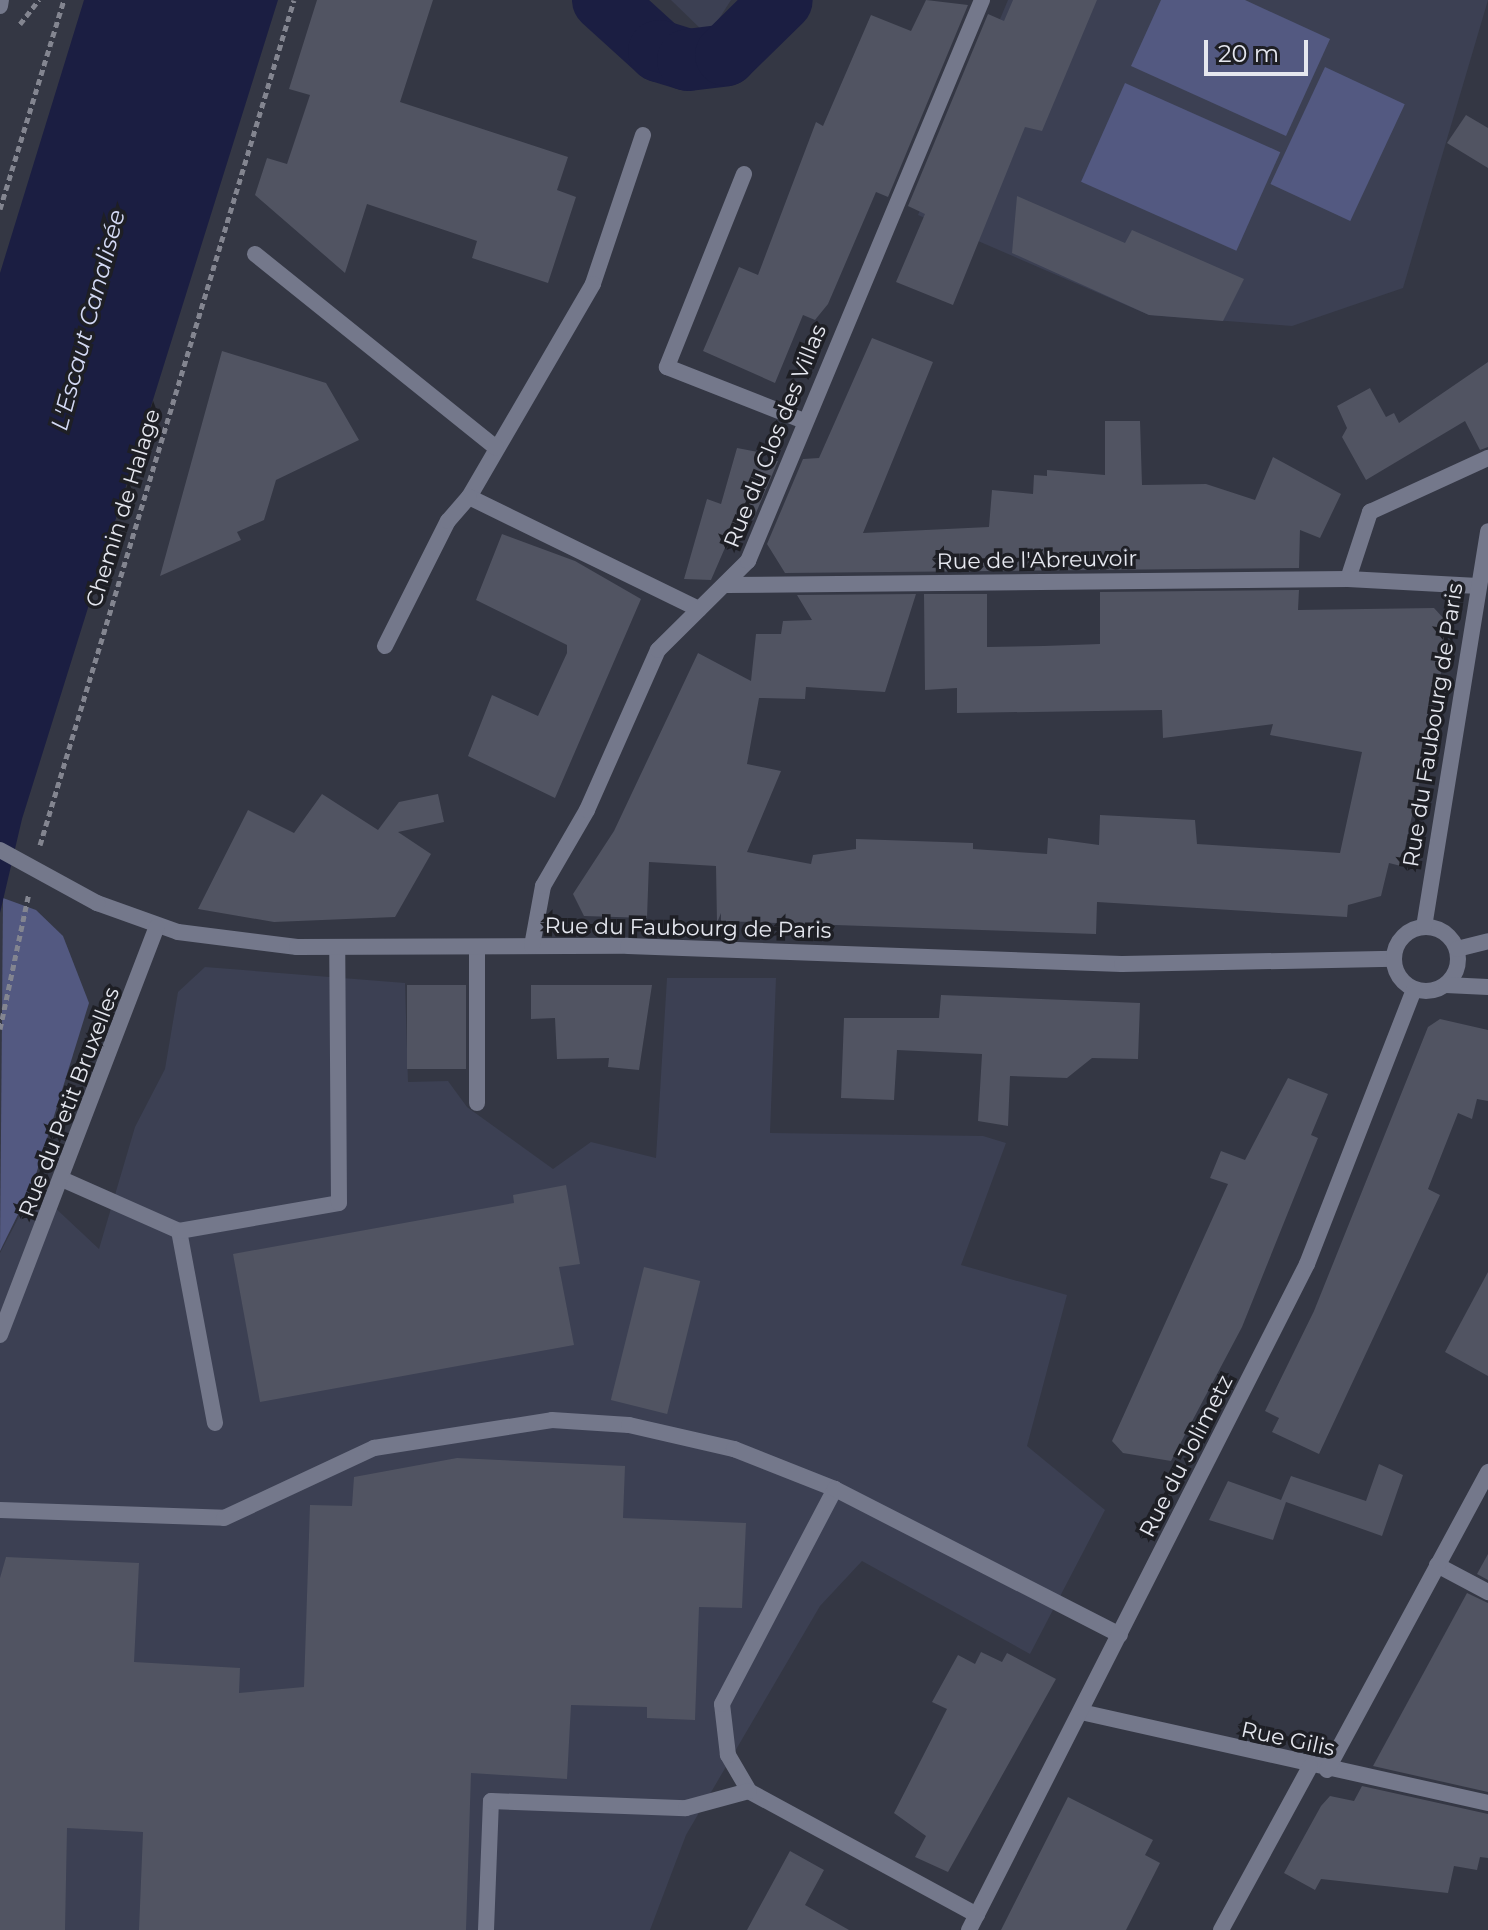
<!DOCTYPE html>
<html>
<head>
<meta charset="utf-8">
<style>
  body { margin:0 }
  #map { position:relative; width:1488px; height:1930px; overflow:hidden; background:#343744; font-family:Montserrat,sans-serif }
  div>[style] { position:absolute }
  .built>* { inset:0; background:#3c4053 }
  .green>* { inset:0; background:#535981; transform-origin:0 0 }
  .water>* { inset:0; background:#1b1e42 }
  .river>* { height:62px; margin:-31px; padding:0 31px; transform-origin:31px; border-radius:31px; background:#1b1e42 }
  .building>* { inset:0; background:#515462; transform-origin:0 0 }
  .path>* { height:5px; margin-top:-2.5px; transform-origin:0; background:repeating-linear-gradient(90deg,#838590 0 6px,transparent 0 10px) }
  .service>* { height:16px; margin:-8px; padding:0 8px; transform-origin:8px; border-radius:8px; background:#74788b }
  .minor>* { height:16px; margin:-8px; padding:0 8px; transform-origin:8px; border-radius:8px; background:#74788b }
  .minor>.ring { margin:-8px; padding:0; box-sizing:content-box; background:none; border:16px solid #74788b; border-radius:50% }
  .minor-bridge>* { height:16px; margin:-8px; padding:0 8px; transform-origin:8px; border-radius:8px; background:#74788b }
  span { translate:-50% -50%; white-space:nowrap; text-align:center; line-height:1.15; -webkit-text-stroke:7px #1e1f25; paint-order:stroke }
  .street-label { font-size:22px; color:#e5e7ef }
  .water-label { font-size:24px; color:#d3d9f4; font-style:italic }
  .scale { position:absolute; left:1204px; top:40px; width:104px; height:36px; box-sizing:border-box; border:4px solid #e5e7ef; border-top:0; padding-left:10px; font-size:24px; line-height:28px; white-space:nowrap; color:#e5e7ef; -webkit-text-stroke:6px #1e1f25; paint-order:stroke }
</style>
</head>
<body>
<div id="map">
  <div class="built">
    <div style="clip-path:polygon(671px 0,731px 0,708px 36px)"></div>
    <div style="clip-path:polygon(1008px 0,1488px 0,1403px 288px,1292px 326px,1149px 315px,918px 215px)"></div>
    <div style="clip-path:polygon(205px 967px,405px 983px,408px 1082px,448px 1081px,467px 1107px,553px 1169px,591px 1142px,656px 1158px,667px 978px,776px 978px,770px 1133px,983px 1136px,1006px 1143px,961px 1265px,1067px 1295px,1027px 1446px,1105px 1510px,1030px 1654px,862px 1561px,820px 1606px,686px 1835px,650px 1930px,0 1930px,0 1253px,34px 1188px,99px 1249px,135px 1127px,165px 1069px,178px 992px)"></div>
  </div>
  <div class="green">
    <div style="clip-path:polygon(1161px 0,1245px 0,1330px 39px,1286px 136px,1131px 66px)"></div>
    <div style="left:1325px;top:67px;width:88px;height:129px;rotate:25deg"></div>
    <div style="left:1125px;top:83px;width:170px;height:108px;rotate:24deg"></div>
    <div style="clip-path:polygon(3px 898px,36px 910px,63px 936px,89px 1003px,33px 1184px,0 1251px)"></div>
  </div>
  <div class="water">
    <div style="clip-path:polygon(84px 0,278px 0,22px 819px,0 913px,0 273px)"></div>
  </div>
  <div class="river">
    <div style="left:603px;top:0;width:76px;rotate:42.3deg"></div>
    <div style="left:659px;top:51px;width:30px;rotate:17deg"></div>
    <div style="left:688px;top:60px;width:38px;rotate:-7deg"></div>
    <div style="left:726px;top:55px;width:78px;rotate:-44.5deg"></div>
  </div>
  <div class="building">
    <div style="clip-path:polygon(317px 0,433px 0,400px 102px,568px 157px,557px 190px,576px 197px,548px 283px,472px 258px,477px 241px,367px 204px,345px 273px,255px 195px,267px 158px,287px 164px,310px 95px,289px 89px)"></div>
    <div style="clip-path:polygon(926px 0,968px 5px,888px 197px,876px 192px,828px 304px,815px 320px,803px 315px,775px 383px,703px 351px,739px 267px,758px 275px,816px 122px,823px 126px,871px 15px,911px 31px)"></div>
    <div style="clip-path:polygon(1013px 0,1097px 0,1042px 131px,1025px 127px,953px 305px,896px 282px,925px 214px,908px 206px,988px 14px,1004px 21px)"></div>
    <div style="clip-path:polygon(1466px 115px,1488px 128px,1488px 168px,1447px 143px)"></div>
    <div style="clip-path:polygon(1017px 196px,1125px 243px,1132px 230px,1244px 279px,1223px 321px,1149px 315px,1012px 253px)"></div>
    <div style="clip-path:polygon(872px 338px,933px 362px,863px 533px,989px 527px,992px 490px,1033px 494px,1034px 475px,1047px 476px,1047px 470px,1105px 475px,1105px 421px,1140px 421px,1142px 485px,1206px 484px,1255px 500px,1273px 457px,1341px 494px,1320px 538px,1300px 530px,1299px 568px,785px 573px,767px 544px,803px 459px,819px 458px)"></div>
    <div style="clip-path:polygon(222px 351px,326px 383px,359px 440px,276px 480px,264px 520px,237px 532px,241px 540px,160px 576px)"></div>
    <div style="clip-path:polygon(1488px 362px,1488px 447px,1480px 450px,1465px 421px,1366px 480px,1342px 437px,1347px 428px,1337px 406px,1370px 388px,1386px 417px,1394px 413px,1399px 423px)"></div>
    <div style="clip-path:polygon(737px 448px,758px 452px,760px 462px,778px 461px,753px 520px,744px 504px,711px 580px,684px 579px,707px 499px,721px 504px)"></div>
    <div style="clip-path:polygon(502px 534px,575px 561px,641px 599px,555px 798px,468px 756px,492px 695px,538px 716px,567px 653px,567px 645px,476px 600px)"></div>
    <div style="clip-path:polygon(1299px 590px,1298px 610px,1434px 608px,1446px 621px,1439px 692px,1401px 866px,1389px 863px,1381px 896px,1348px 905px,1347px 917px,1097px 902px,1096px 934px,721px 921px,721px 913px,717px 923px,716px 866px,649px 862px,647px 918px,584px 916px,573px 894px,614px 831px,698px 653px,751px 681px,756px 634px,781px 634px,783px 621px,812px 620px,797px 595px,916px 594px,885px 692px,806px 687px,805px 699px,759px 698px,747px 764px,781px 771px,747px 852px,811px 864px,813px 855px,856px 849px,856px 839px,973px 843px,973px 849px,1047px 854px,1048px 838px,1099px 845px,1100px 815px,1195px 820px,1197px 844px,1340px 853px,1362px 752px,1270px 735px,1273px 724px,1163px 738px,1162px 710px,957px 713px,957px 688px,925px 690px,924px 594px,987px 594px,987px 647px,1044px 646px,1100px 644px,1100px 592px)"></div>
    <div style="clip-path:polygon(322px 794px,378px 830px,399px 802px,438px 794px,444px 822px,398px 832px,431px 854px,395px 917px,274px 922px,198px 909px,248px 810px,294px 833px)"></div>
    <div style="left:407px;top:985px;width:59px;height:84px"></div>
    <div style="clip-path:polygon(531px 985px,652px 985px,639px 1070px,608px 1067px,609px 1058px,557px 1059px,555px 1018px,531px 1019px)"></div>
    <div style="clip-path:polygon(941px 995px,1140px 1003px,1138px 1059px,1092px 1058px,1067px 1078px,1010px 1076px,1008px 1126px,978px 1121px,982px 1054px,897px 1050px,894px 1100px,841px 1098px,844px 1018px,939px 1018px)"></div>
    <div style="clip-path:polygon(1440px 1019px,1488px 1030px,1488px 1101px,1477px 1099px,1472px 1119px,1458px 1113px,1428px 1189px,1440px 1195px,1319px 1454px,1272px 1432px,1279px 1418px,1265px 1411px,1314px 1311px,1428px 1027px)"></div>
    <div style="clip-path:polygon(1288px 1078px,1328px 1094px,1311px 1135px,1318px 1138px,1242px 1327px,1171px 1461px,1123px 1453px,1112px 1441px,1228px 1184px,1210px 1178px,1221px 1151px,1245px 1160px)"></div>
    <div style="clip-path:polygon(566px 1185px,580px 1264px,559px 1267px,574px 1345px,260px 1402px,233px 1254px,514px 1203px,513px 1195px)"></div>
    <div style="left:644px;top:1267px;width:58px;height:137px;rotate:14deg"></div>
    <div style="clip-path:polygon(1488px 1272px,1488px 1376px,1445px 1352px)"></div>
    <div style="clip-path:polygon(457px 1458px,625px 1466px,623px 1518px,746px 1523px,742px 1608px,699px 1607px,695px 1720px,647px 1718px,647px 1707px,571px 1705px,567px 1779px,471px 1773px,466px 1930px,139px 1930px,143px 1832px,67px 1828px,65px 1930px,0 1930px,0 1578px,6px 1557px,139px 1563px,134px 1662px,240px 1668px,239px 1693px,304px 1687px,310px 1505px,352px 1506px,354px 1477px)"></div>
    <div style="clip-path:polygon(1379px 1464px,1403px 1475px,1382px 1536px,1286px 1502px,1273px 1540px,1209px 1520px,1228px 1481px,1281px 1500px,1291px 1476px,1366px 1501px)"></div>
    <div style="clip-path:polygon(1488px 1554px,1488px 1580px,1477px 1574px)"></div>
    <div style="clip-path:polygon(1467px 1593px,1488px 1603px,1488px 1792px,1373px 1766px)"></div>
    <div style="clip-path:polygon(981px 1652px,1002px 1662px,1007px 1653px,1056px 1679px,948px 1872px,915px 1857px,926px 1836px,894px 1813px,947px 1709px,932px 1702px,958px 1655px,975px 1664px)"></div>
    <div style="clip-path:polygon(1362px 1786px,1488px 1814px,1488px 1858px,1480px 1857px,1477px 1870px,1454px 1866px,1448px 1893px,1321px 1879px,1315px 1890px,1284px 1873px,1321px 1806px,1330px 1796px,1354px 1801px)"></div>
    <div style="clip-path:polygon(1068px 1797px,1153px 1840px,1145px 1855px,1160px 1863px,1126px 1930px,1001px 1930px)"></div>
    <div style="clip-path:polygon(790px 1851px,824px 1870px,805px 1905px,849px 1930px,747px 1930px)"></div>
  </div>
  <div class="path">
    <div style="left:20px;top:24px;width:31px;rotate:-52deg"></div>
    <div style="left:0;top:209px;width:219px;rotate:-73deg"></div>
    <div style="left:40px;top:845px;width:882px;rotate:-73.27deg"></div>
    <div style="left:0;top:1029px;width:139px;rotate:-78deg"></div>
  </div>
  <div class="service">
    <div style="left:643px;top:135px;width:157px;rotate:108.6deg"></div>
    <div style="left:593px;top:284px;width:246px;rotate:120.2deg"></div>
    <div style="left:469px;top:497px;width:256px;rotate:26deg"></div>
    <div style="left:744px;top:174px;width:208px;rotate:111.8deg"></div>
    <div style="left:667px;top:367px;width:147px;rotate:21.5deg"></div>
    <div style="left:255px;top:254px;width:309px;rotate:38.8deg"></div>
    <div style="left:385px;top:646px;width:140px;rotate:-63.3deg"></div>
    <div style="left:448px;top:521px;width:32px;rotate:-49deg"></div>
    <div style="left:477px;top:1103px;width:156px;rotate:-90deg"></div>
    <div style="left:64px;top:1180px;width:126px;rotate:23.9deg"></div>
    <div style="left:215px;top:1423px;width:195px;rotate:-100.6deg"></div>
    <div style="left:179px;top:1231px;width:162px;rotate:-9.9deg"></div>
    <div style="left:339px;top:1203px;width:255px;rotate:-90.4deg"></div>
    <div style="left:0;top:1510px;width:224px;rotate:2deg"></div>
    <div style="left:224px;top:1518px;width:166px;rotate:-25deg"></div>
    <div style="left:374px;top:1448px;width:180px;rotate:-8.9deg"></div>
    <div style="left:552px;top:1420px;width:77px;rotate:3.7deg"></div>
    <div style="left:629px;top:1425px;width:108px;rotate:12.9deg"></div>
    <div style="left:734px;top:1449px;width:109px;rotate:21.6deg"></div>
    <div style="left:1437px;top:1565px;width:58px;rotate:27.9deg"></div>
    <div style="left:977px;top:1915px;width:260px;rotate:-151.5deg"></div>
    <div style="left:749px;top:1791px;width:42px;rotate:-120.3deg"></div>
    <div style="left:728px;top:1755px;width:51px;rotate:-96.7deg"></div>
    <div style="left:722px;top:1704px;width:243px;rotate:-62.3deg"></div>
    <div style="left:835px;top:1489px;width:320px;rotate:27.1deg"></div>
    <div style="left:486px;top:1930px;width:129px;rotate:-87.8deg"></div>
    <div style="left:491px;top:1801px;width:195px;rotate:2.1deg"></div>
    <div style="left:686px;top:1808px;width:65px;rotate:-15.1deg"></div>
  </div>
  <div class="minor">
    <div style="left:0;top:6px;width:6px;rotate:-81deg"></div>
    <div style="left:1348px;top:579px;width:71px;rotate:-71.8deg"></div>
    <div style="left:1370px;top:512px;width:130px;rotate:-24.6deg"></div>
    <div style="left:727px;top:585px;width:621px;rotate:-0.55deg"></div>
    <div style="left:1348px;top:579px;width:130px;rotate:3.1deg"></div>
    <div style="left:97px;top:903px;width:86px;rotate:19.7deg"></div>
    <div style="left:178px;top:932px;width:120px;rotate:7.2deg"></div>
    <div style="left:297px;top:947px;width:331px;rotate:-0.2deg"></div>
    <div style="left:628px;top:946px;width:494px;rotate:2.1deg"></div>
    <div style="left:1122px;top:964px;width:272px;rotate:-1.1deg"></div>
    <div class="ring" style="left:1394px;top:927px;width:48px;height:48px"></div>
    <div style="left:1424px;top:927px;width:401px;rotate:-80.8deg"></div>
    <div style="left:532px;top:946px;width:61px;rotate:-79.6deg"></div>
    <div style="left:543px;top:886px;width:88px;rotate:-59.9deg"></div>
    <div style="left:587px;top:810px;width:175px;rotate:-66.1deg"></div>
    <div style="left:658px;top:650px;width:127px;rotate:-44.7deg"></div>
    <div style="left:748px;top:561px;width:608px;rotate:-67.36deg"></div>
    <div style="left:1457px;top:949px;width:32px;rotate:-14deg"></div>
    <div style="left:1446px;top:985px;width:42px;rotate:2.7deg"></div>
    <div style="left:0;top:1335px;width:437px;rotate:-69deg"></div>
    <div style="left:1081px;top:1712px;width:417px;rotate:12.6deg"></div>
    <div style="left:1327px;top:1770px;width:339px;rotate:-61.6deg"></div>
    <div style="left:969px;top:1930px;width:747px;rotate:-63.09deg"></div>
    <div style="left:1307px;top:1264px;width:295px;rotate:-68.7deg"></div>
    <div style="left:1221px;top:1930px;width:186px;rotate:-61.4deg"></div>
  </div>
  <div class="minor-bridge">
    <div style="left:0;top:850px;width:111px;rotate:28.7deg"></div>
  </div>
  <div class="street-label">
    <span style="left:775px;top:436px;rotate:-68deg">Rue du Clos des Villas</span>
    <span style="left:123px;top:508px;rotate:-73deg">Chemin de Halage</span>
    <span style="left:1037px;top:560px;rotate:-1deg">Rue de l'Abreuvoir</span>
    <span style="left:1433px;top:725px;rotate:-81deg">Rue du Faubourg de Paris</span>
    <span style="left:688px;top:928px;rotate:1deg">Rue du Faubourg de Paris</span>
    <span style="left:69px;top:1102px;rotate:-69deg">Rue du Petit Bruxelles</span>
    <span style="left:1186px;top:1456px;rotate:-63deg">Rue du Jolimetz</span>
    <span style="left:1288px;top:1739px;rotate:12deg">Rue Gilis</span>
  </div>
  <div class="water-label">
    <span style="left:88px;top:320px;rotate:-75deg">L'Escaut Canalisée</span>
  </div>
  <div class="scale">20 m</div>
</div>
</body>
</html>
